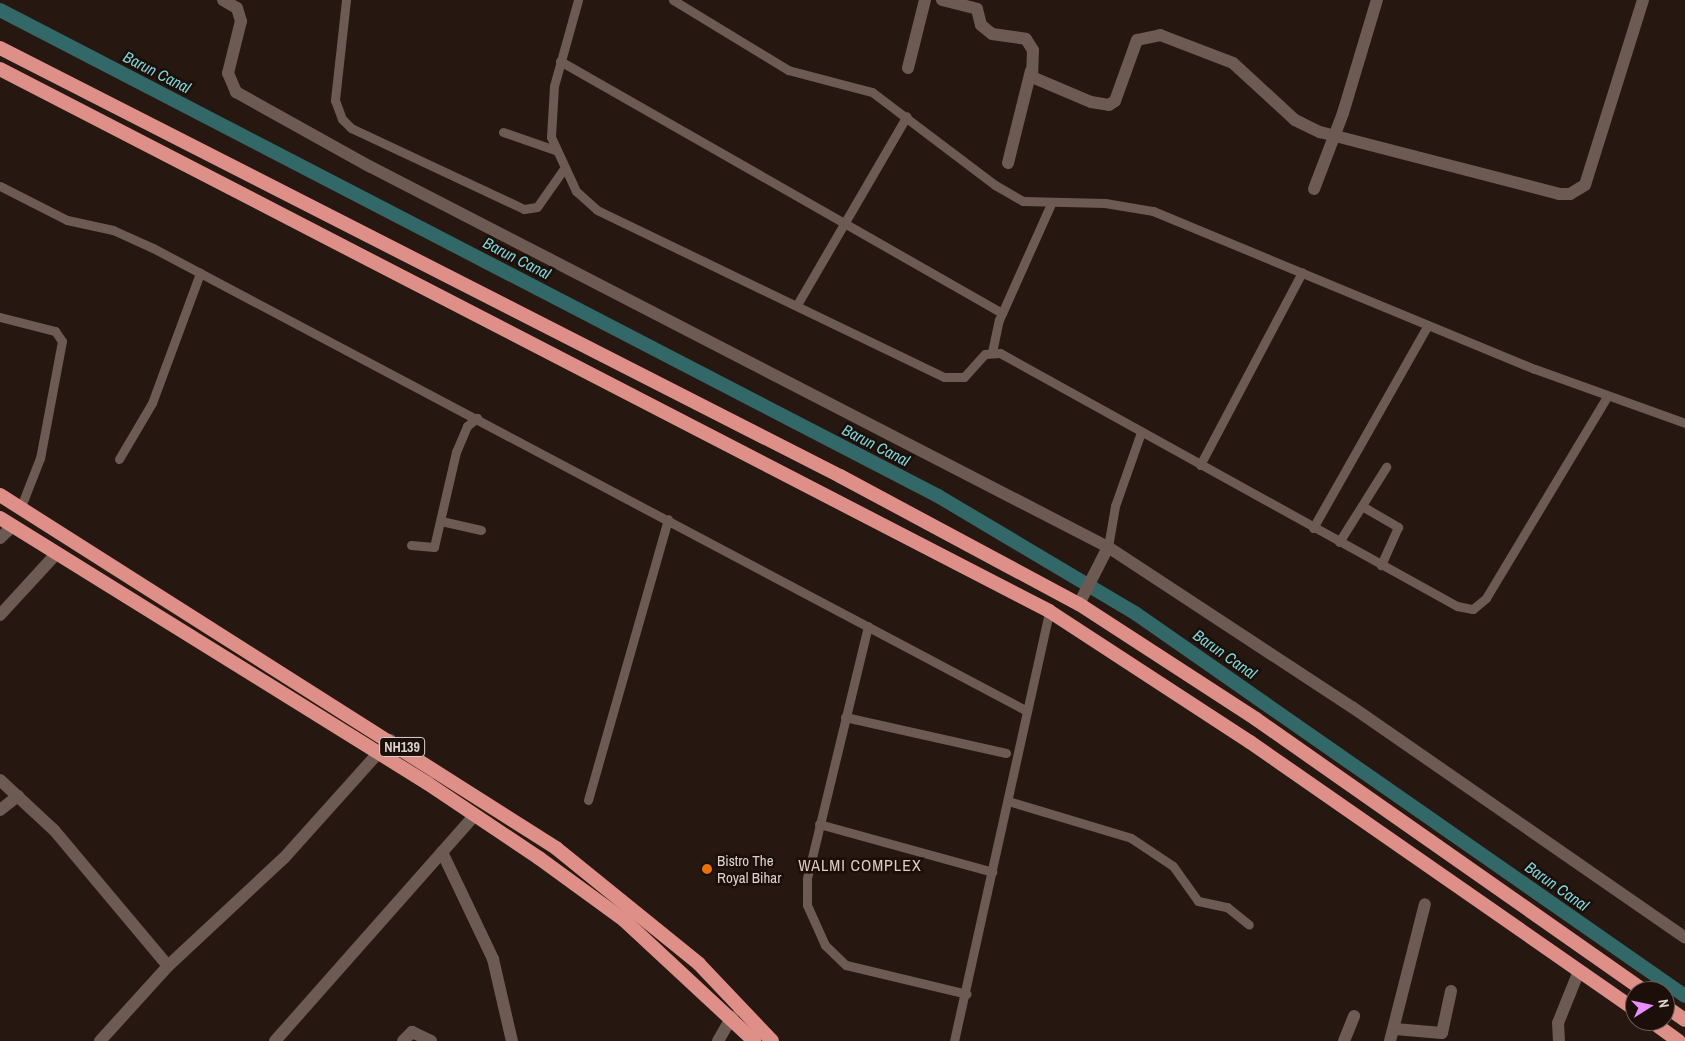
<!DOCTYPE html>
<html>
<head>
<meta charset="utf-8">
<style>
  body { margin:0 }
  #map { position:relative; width:1685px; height:1041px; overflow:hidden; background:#261711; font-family:"Archivo Narrow",sans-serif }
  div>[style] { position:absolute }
  .canal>* { height:14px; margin:-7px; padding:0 7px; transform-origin:7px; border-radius:7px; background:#336869 }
  .service>* { height:9px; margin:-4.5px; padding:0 4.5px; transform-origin:4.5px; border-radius:4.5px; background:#6c5a53 }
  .minor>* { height:12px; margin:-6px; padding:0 6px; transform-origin:6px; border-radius:6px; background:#6c5a53 }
  .trunk>* { height:14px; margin:-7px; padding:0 7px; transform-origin:7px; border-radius:7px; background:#dd8f88 }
  .dots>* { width:14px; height:14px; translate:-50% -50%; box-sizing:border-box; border:2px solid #1c0e09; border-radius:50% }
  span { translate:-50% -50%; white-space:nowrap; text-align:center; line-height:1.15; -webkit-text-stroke:5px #1c0e09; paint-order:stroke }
  .shield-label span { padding:1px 4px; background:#1c0e09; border:1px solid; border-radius:4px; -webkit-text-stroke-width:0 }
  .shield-label { font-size:14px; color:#dcd2ce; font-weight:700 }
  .poi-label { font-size:15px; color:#dcd2ce }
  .left { translate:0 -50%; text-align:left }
  .water-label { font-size:16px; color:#7cd6d9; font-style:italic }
  .neighbourhood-label { font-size:16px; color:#e0ccc3; letter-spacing:1px }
  .north { position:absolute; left:1625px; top:981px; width:50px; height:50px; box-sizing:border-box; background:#1c0e09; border:1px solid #695c58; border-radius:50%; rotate:80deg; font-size:14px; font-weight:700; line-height:20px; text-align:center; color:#dcd2ce }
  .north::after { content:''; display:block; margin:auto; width:18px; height:22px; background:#e98dfd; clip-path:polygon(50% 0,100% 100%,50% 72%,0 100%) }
</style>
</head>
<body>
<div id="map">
  <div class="canal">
    <div style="left:0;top:10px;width:1056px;rotate:27.39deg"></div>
    <div style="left:938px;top:496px;width:229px;rotate:30.7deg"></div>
    <div style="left:1135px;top:613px;width:670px;rotate:34.85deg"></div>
  </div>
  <div class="service">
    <div style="left:346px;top:0;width:101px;rotate:96.3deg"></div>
    <div style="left:335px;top:100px;width:20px;rotate:70deg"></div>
    <div style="left:342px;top:119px;width:13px;rotate:45deg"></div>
    <div style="left:351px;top:128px;width:191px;rotate:25.1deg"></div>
    <div style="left:524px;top:209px;width:13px;rotate:-9deg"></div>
    <div style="left:537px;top:207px;width:45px;rotate:-54.9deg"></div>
    <div style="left:578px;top:0;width:89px;rotate:105.6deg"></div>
    <div style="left:554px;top:86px;width:51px;rotate:93.4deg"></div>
    <div style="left:551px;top:137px;width:60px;rotate:65.2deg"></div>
    <div style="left:576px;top:191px;width:28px;rotate:42deg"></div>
    <div style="left:597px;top:210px;width:385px;rotate:25.7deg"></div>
    <div style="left:944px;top:377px;width:20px"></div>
    <div style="left:964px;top:377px;width:31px;rotate:-48deg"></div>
    <div style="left:985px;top:354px;width:15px;rotate:-4deg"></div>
    <div style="left:1000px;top:353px;width:522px;rotate:28.97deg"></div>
    <div style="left:1457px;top:606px;width:16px;rotate:11deg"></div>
    <div style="left:1473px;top:609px;width:17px;rotate:-40deg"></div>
    <div style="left:1486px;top:598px;width:235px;rotate:-59deg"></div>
    <div style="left:673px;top:0;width:135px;rotate:31.3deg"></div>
    <div style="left:788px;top:70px;width:87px;rotate:14.7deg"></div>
    <div style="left:872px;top:92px;width:154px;rotate:37.1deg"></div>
    <div style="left:995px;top:185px;width:32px;rotate:30deg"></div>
    <div style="left:1023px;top:201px;width:82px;rotate:1.4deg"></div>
    <div style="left:1105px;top:203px;width:49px;rotate:9.5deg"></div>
    <div style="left:1153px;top:211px;width:413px;rotate:22.5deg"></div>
    <div style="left:1535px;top:369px;width:159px;rotate:19.8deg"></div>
    <div style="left:560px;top:61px;width:509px;rotate:29.69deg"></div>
    <div style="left:503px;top:132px;width:55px;rotate:19.1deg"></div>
    <div style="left:0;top:186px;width:75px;rotate:26.9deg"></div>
    <div style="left:67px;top:220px;width:47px;rotate:12.3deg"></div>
    <div style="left:113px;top:230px;width:44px;rotate:24.2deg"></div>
    <div style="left:153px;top:248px;width:989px;rotate:27.91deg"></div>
    <div style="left:798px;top:303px;width:216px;rotate:-59.8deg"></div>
    <div style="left:0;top:317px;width:57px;rotate:14.3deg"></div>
    <div style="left:55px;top:331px;width:12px;rotate:55deg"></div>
    <div style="left:62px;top:341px;width:119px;rotate:100.6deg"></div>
    <div style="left:40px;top:458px;width:55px;rotate:111.4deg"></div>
    <div style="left:992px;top:352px;width:33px;rotate:-78deg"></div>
    <div style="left:999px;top:320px;width:127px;rotate:-65.9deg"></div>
    <div style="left:119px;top:459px;width:65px;rotate:-59.5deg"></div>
    <div style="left:152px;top:403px;width:139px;rotate:-69.7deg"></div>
    <div style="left:1200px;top:465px;width:218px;rotate:-62.1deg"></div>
    <div style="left:1362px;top:506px;width:42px;rotate:30.3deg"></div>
    <div style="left:1398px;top:527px;width:42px;rotate:114.1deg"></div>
    <div style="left:441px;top:521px;width:41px;rotate:12.7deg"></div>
    <div style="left:1313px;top:528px;width:233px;rotate:-60.5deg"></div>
    <div style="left:1339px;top:542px;width:89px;rotate:-57.9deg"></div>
    <div style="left:411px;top:545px;width:23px;rotate:5deg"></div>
    <div style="left:434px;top:547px;width:98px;rotate:-77deg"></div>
    <div style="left:456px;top:452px;width:28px;rotate:-67deg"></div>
    <div style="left:467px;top:426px;width:13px;rotate:-39deg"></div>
    <div style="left:1108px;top:547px;width:42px;rotate:-80.3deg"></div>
    <div style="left:1115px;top:506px;width:78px;rotate:-70.6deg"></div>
    <div style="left:868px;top:626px;width:260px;rotate:103.6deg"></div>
    <div style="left:807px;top:879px;width:26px;rotate:90deg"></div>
    <div style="left:807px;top:905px;width:44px;rotate:65.8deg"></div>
    <div style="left:825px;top:945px;width:29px;rotate:44deg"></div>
    <div style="left:846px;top:965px;width:124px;rotate:13.5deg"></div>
    <div style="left:845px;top:717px;width:165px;rotate:12.6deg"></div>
    <div style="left:588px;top:800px;width:292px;rotate:-74.1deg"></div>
    <div style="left:1008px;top:801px;width:128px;rotate:16.7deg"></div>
    <div style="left:1131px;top:838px;width:50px;rotate:33.7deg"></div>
    <div style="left:1173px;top:866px;width:43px;rotate:54.5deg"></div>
    <div style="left:1198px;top:901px;width:30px;rotate:12deg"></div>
    <div style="left:1227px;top:907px;width:28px;rotate:39deg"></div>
    <div style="left:819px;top:824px;width:180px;rotate:15.4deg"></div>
    <div style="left:954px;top:1041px;width:440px;rotate:-77.5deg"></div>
  </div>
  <div class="minor">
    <div style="left:223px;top:0;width:16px;rotate:30deg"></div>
    <div style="left:237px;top:8px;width:14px;rotate:73deg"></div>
    <div style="left:241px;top:21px;width:54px;rotate:104deg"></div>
    <div style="left:228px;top:73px;width:21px;rotate:67deg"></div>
    <div style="left:236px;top:92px;width:154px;rotate:29.1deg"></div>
    <div style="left:371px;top:167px;width:829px;rotate:27.28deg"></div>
    <div style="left:1108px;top:547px;width:292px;rotate:33.3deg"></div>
    <div style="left:1352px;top:707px;width:405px;rotate:34.7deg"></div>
    <div style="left:942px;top:0;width:36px;rotate:14deg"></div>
    <div style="left:977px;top:9px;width:16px;rotate:76deg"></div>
    <div style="left:981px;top:25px;width:14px;rotate:39deg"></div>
    <div style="left:992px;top:34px;width:34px;rotate:8deg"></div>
    <div style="left:1026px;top:39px;width:13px;rotate:58deg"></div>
    <div style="left:1033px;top:50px;width:27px;rotate:92deg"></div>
    <div style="left:1032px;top:77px;width:64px;rotate:23deg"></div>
    <div style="left:1091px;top:102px;width:18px;rotate:9deg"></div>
    <div style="left:1109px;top:105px;width:7px;rotate:-34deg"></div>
    <div style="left:1115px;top:101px;width:65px;rotate:-70.2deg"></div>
    <div style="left:1137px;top:40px;width:24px;rotate:-12deg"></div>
    <div style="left:1160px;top:35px;width:78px;rotate:21deg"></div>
    <div style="left:1233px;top:63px;width:84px;rotate:42.6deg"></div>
    <div style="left:1295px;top:120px;width:28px;rotate:26deg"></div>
    <div style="left:1320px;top:132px;width:247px;rotate:14.5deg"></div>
    <div style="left:1559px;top:194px;width:11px"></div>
    <div style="left:1570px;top:194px;width:17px;rotate:-31deg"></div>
    <div style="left:1585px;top:185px;width:194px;rotate:-72.6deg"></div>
    <div style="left:908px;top:68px;width:70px;rotate:-76deg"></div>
    <div style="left:1008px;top:163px;width:95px;rotate:-76deg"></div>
    <div style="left:1314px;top:189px;width:81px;rotate:-69.1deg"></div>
    <div style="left:1343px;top:113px;width:118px;rotate:-73.3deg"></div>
    <div style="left:0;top:538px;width:18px;rotate:-43deg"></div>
    <div style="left:1079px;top:604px;width:64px;rotate:-63deg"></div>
    <div style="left:0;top:615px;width:83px;rotate:-47.4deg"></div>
    <div style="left:0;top:780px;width:74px;rotate:42.8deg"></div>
    <div style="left:54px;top:830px;width:177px;rotate:50deg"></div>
    <div style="left:0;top:810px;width:23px;rotate:-38deg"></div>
    <div style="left:442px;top:852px;width:119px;rotate:64.5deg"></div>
    <div style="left:493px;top:959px;width:84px;rotate:77deg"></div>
    <div style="left:1395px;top:1029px;width:47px;rotate:4.9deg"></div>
    <div style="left:1442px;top:1033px;width:43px;rotate:-77.9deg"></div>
    <div style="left:100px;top:1041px;width:101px;rotate:-47.8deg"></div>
    <div style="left:168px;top:966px;width:158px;rotate:-43deg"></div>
    <div style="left:284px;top:858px;width:159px;rotate:-48.1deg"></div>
    <div style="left:275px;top:1041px;width:302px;rotate:-48.5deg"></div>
    <div style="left:403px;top:1041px;width:13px;rotate:-45deg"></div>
    <div style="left:412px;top:1032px;width:21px;rotate:25deg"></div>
    <div style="left:718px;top:1041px;width:28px;rotate:-60deg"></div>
    <div style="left:1344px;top:1041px;width:27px;rotate:-68deg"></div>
    <div style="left:1390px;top:1041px;width:141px;rotate:-75.7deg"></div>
    <div style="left:1559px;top:1041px;width:18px;rotate:-93deg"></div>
    <div style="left:1558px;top:1023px;width:56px;rotate:-68deg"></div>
  </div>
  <div class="trunk">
    <div style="left:0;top:48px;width:943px;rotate:27deg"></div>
    <div style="left:840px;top:476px;width:271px;rotate:28.2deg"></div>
    <div style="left:1079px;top:604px;width:211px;rotate:33deg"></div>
    <div style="left:1256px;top:719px;width:475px;rotate:35deg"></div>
    <div style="left:0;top:69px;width:1181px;rotate:27.32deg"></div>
    <div style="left:1049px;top:611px;width:240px;rotate:33.1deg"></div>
    <div style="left:1250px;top:742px;width:469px;rotate:34.8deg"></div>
    <div style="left:0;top:495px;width:659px;rotate:32.41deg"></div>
    <div style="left:556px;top:848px;width:184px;rotate:39deg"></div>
    <div style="left:699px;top:964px;width:106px;rotate:46.5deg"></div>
    <div style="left:0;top:518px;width:503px;rotate:31.82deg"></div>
    <div style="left:427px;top:783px;width:135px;rotate:33.8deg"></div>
    <div style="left:539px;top:858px;width:105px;rotate:36.1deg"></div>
    <div style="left:624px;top:920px;width:178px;rotate:42.9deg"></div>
    <div style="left:1665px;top:1006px;width:24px;rotate:35deg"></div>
    <div style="left:1651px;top:1021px;width:34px;rotate:36deg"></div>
  </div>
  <div class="dots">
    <div style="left:707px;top:869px;background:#e8710a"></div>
  </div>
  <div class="shield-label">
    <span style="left:402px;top:747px">NH139</span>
  </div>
  <div class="poi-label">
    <span class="left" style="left:717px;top:869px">Bistro The<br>Royal Bihar</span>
  </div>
  <div class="water-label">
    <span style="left:157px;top:72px;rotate:27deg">Barun Canal</span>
    <span style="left:517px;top:258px;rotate:27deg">Barun Canal</span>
    <span style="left:876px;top:445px;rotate:27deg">Barun Canal</span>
    <span style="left:1225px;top:654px;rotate:35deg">Barun Canal</span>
    <span style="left:1557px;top:886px;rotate:35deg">Barun Canal</span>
  </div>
  <div class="neighbourhood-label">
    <span style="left:860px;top:865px">WALMI COMPLEX</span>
  </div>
  <div class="north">N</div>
</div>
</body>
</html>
